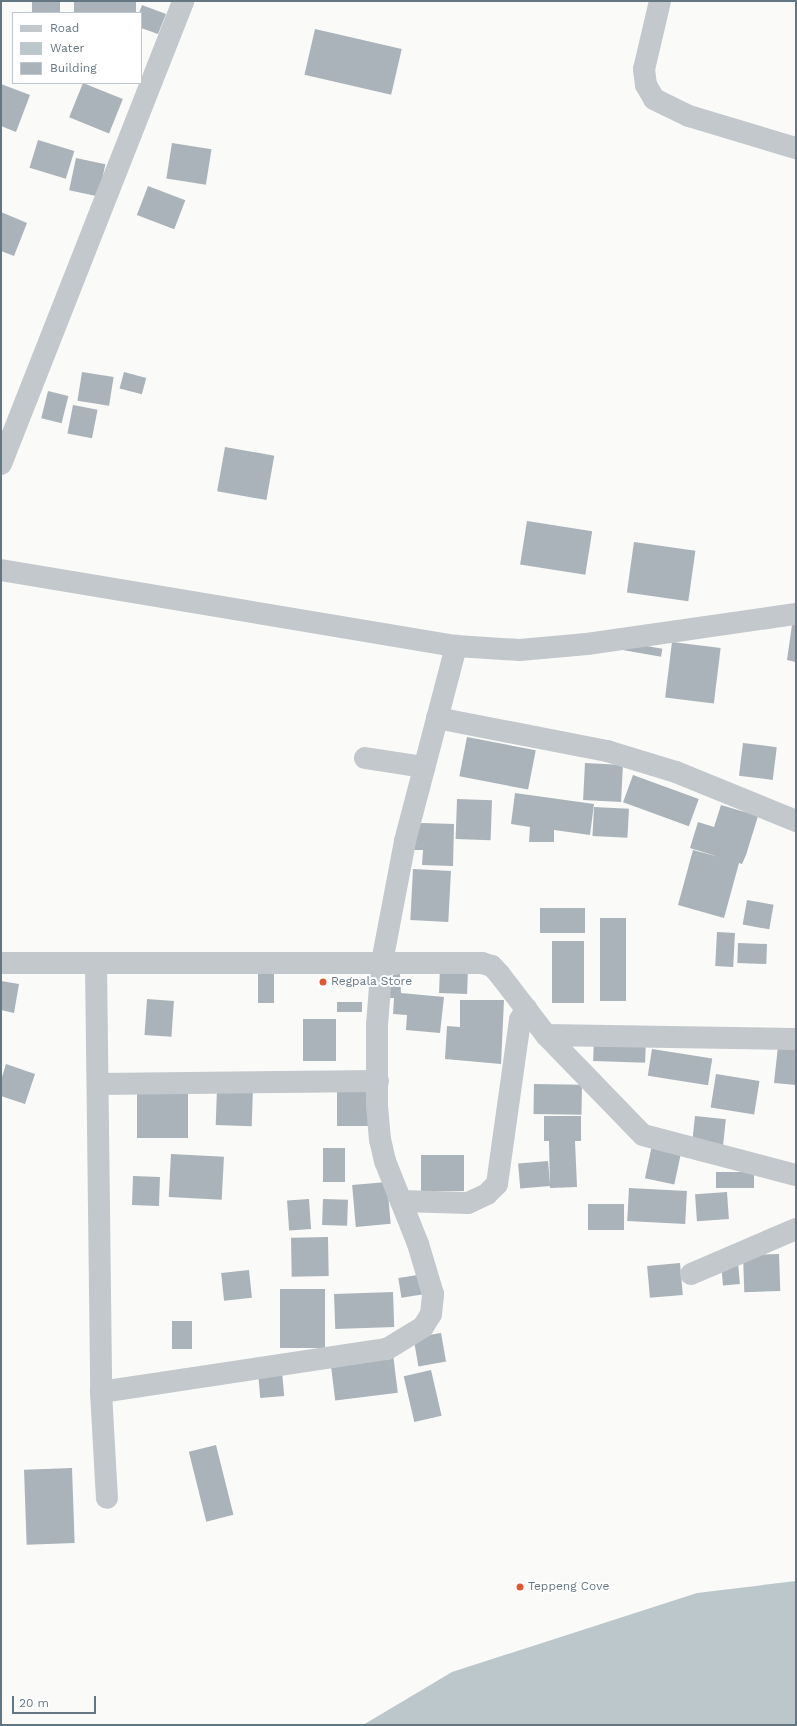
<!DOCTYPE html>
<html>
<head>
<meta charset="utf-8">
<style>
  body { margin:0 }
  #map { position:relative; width:797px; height:1726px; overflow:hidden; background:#fafaf8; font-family:"Work Sans",sans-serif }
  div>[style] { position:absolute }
  .water>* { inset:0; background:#bbc7cb }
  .building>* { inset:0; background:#aab3b9; transform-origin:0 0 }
  .street>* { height:22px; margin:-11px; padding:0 11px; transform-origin:11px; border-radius:11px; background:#c3c8cc }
  .dots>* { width:11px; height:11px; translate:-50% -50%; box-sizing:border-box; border:2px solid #fff; border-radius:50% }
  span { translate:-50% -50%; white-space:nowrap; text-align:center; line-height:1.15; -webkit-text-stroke:4px #fff; paint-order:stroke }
  .poi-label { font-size:12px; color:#657683 }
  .left { translate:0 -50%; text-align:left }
  .frame { position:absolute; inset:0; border:2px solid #657683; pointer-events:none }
  .legend { position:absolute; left:12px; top:12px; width:130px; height:72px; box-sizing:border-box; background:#fff; border:1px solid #c1c8cd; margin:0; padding:5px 7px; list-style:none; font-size:12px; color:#657683 }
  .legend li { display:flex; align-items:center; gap:8px; height:20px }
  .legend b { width:20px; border:1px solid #c1c8cd }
  .scale { position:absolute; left:12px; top:1696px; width:84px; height:18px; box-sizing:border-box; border:2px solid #657683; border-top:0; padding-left:5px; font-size:12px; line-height:14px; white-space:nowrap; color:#657683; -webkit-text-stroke:3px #fff; paint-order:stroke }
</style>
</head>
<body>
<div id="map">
  <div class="water">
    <div style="clip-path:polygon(796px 1581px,796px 1725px,363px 1725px,452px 1672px,697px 1593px)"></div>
  </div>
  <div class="building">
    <div style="left:32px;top:1px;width:28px;height:12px"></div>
    <div style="left:74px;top:1px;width:62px;height:12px"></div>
    <div style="clip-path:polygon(142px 5px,166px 14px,158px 34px,141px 28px,141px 13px,139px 13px)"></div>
    <div style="left:315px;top:29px;width:89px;height:47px;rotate:13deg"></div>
    <div style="left:83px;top:83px;width:43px;height:37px;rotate:22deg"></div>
    <div style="clip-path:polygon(1px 84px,30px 95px,16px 132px,1px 126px)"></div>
    <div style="left:38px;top:140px;width:38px;height:29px;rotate:17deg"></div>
    <div style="left:172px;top:143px;width:40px;height:36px;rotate:9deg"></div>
    <div style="left:76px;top:158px;width:30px;height:33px;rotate:12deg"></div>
    <div style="left:148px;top:186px;width:40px;height:31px;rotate:21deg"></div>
    <div style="clip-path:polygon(1px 212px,27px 223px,14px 256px,1px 251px)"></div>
    <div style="left:82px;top:372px;width:32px;height:29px;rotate:9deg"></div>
    <div style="left:124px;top:372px;width:23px;height:17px;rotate:15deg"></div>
    <div style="left:48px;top:391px;width:21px;height:28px;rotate:14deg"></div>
    <div style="left:73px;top:405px;width:25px;height:29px;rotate:11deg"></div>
    <div style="left:225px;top:447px;width:50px;height:45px;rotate:10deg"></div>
    <div style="left:527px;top:521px;width:66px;height:44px;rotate:9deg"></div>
    <div style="left:634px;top:542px;width:62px;height:51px;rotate:8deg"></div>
    <div style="clip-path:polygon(793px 618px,796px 618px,796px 662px,787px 660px)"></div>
    <div style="left:624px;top:642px;width:39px;height:8px;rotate:10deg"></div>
    <div style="left:672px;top:642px;width:49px;height:56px;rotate:7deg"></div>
    <div style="left:467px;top:737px;width:70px;height:40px;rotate:11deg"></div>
    <div style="left:743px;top:743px;width:34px;height:33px;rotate:7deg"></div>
    <div style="left:585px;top:763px;width:38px;height:37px;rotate:3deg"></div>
    <div style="left:633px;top:775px;width:70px;height:29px;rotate:20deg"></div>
    <div style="clip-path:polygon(515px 793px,594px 804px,590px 835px,554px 830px,554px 842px,529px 842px,530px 827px,511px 824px)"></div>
    <div style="left:457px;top:799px;width:35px;height:40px;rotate:2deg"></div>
    <div style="clip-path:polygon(721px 805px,758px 816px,746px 855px,742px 864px,739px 863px,724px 918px,678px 905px,693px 850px,719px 857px,690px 848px,698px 822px,714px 827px)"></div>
    <div style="left:594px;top:807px;width:35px;height:29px;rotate:3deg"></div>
    <div style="clip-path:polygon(423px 823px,454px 824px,453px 866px,422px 865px,423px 850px,414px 850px,414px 824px)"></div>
    <div style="left:413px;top:869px;width:38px;height:51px;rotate:3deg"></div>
    <div style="left:747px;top:900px;width:27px;height:25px;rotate:10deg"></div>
    <div style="left:540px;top:908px;width:45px;height:25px"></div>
    <div style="left:600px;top:918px;width:26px;height:83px"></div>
    <div style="left:717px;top:932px;width:18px;height:34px;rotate:3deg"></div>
    <div style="left:552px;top:941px;width:32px;height:62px"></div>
    <div style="left:738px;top:943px;width:29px;height:20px;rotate:2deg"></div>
    <div style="left:440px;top:967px;width:28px;height:26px;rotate:2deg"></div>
    <div style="left:258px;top:969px;width:16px;height:34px"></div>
    <div style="clip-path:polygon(400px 974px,401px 993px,444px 997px,440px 1033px,406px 1030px,407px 1015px,393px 1014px,394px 998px,384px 998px,384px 975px)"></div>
    <div style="clip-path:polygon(1px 981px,19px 984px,14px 1013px,1px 1010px)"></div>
    <div style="left:147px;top:999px;width:27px;height:36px;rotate:4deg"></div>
    <div style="clip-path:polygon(460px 1000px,504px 1000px,501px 1064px,445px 1059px,447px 1026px,460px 1027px)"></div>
    <div style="left:337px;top:1002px;width:25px;height:10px"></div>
    <div style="left:303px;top:1019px;width:33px;height:42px"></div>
    <div style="left:594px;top:1037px;width:52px;height:24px;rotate:2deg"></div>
    <div style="clip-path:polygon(778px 1046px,796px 1048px,796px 1085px,774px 1083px)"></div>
    <div style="left:652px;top:1049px;width:61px;height:27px;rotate:9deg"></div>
    <div style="clip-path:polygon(6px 1064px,35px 1074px,25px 1104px,1px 1096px,1px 1080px)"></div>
    <div style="left:716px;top:1074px;width:44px;height:34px;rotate:9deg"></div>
    <div style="left:534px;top:1084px;width:48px;height:30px;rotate:1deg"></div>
    <div style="left:337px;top:1086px;width:34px;height:40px"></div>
    <div style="left:217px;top:1088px;width:36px;height:37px;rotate:2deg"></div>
    <div style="left:137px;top:1093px;width:51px;height:45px"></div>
    <div style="clip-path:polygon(544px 1116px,581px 1116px,581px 1141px,575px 1141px,577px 1187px,550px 1188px,549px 1141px,544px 1141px)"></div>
    <div style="left:695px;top:1116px;width:31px;height:29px;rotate:6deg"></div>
    <div style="left:652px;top:1145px;width:30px;height:34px;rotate:12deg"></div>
    <div style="left:323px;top:1148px;width:22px;height:34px"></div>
    <div style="left:171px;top:1154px;width:53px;height:43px;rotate:3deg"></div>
    <div style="left:421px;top:1155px;width:43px;height:36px"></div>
    <div style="left:548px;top:1161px;width:25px;height:30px;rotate:85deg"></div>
    <div style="left:716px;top:1172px;width:38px;height:16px"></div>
    <div style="left:133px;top:1176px;width:27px;height:29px;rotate:2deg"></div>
    <div style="left:387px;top:1182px;width:42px;height:35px;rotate:85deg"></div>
    <div style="left:629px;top:1188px;width:58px;height:33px;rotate:3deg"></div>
    <div style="left:727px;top:1192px;width:27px;height:32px;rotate:86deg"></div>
    <div style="left:309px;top:1199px;width:30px;height:22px;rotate:86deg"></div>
    <div style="left:323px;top:1199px;width:25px;height:26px;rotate:2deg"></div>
    <div style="left:624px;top:1204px;width:26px;height:36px;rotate:90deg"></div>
    <div style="left:328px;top:1237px;width:39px;height:37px;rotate:89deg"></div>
    <div style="left:779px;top:1254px;width:37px;height:36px;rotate:88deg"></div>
    <div style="left:738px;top:1262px;width:22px;height:17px;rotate:85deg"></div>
    <div style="left:680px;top:1263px;width:32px;height:33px;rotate:85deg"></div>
    <div style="left:249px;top:1270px;width:28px;height:28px;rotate:84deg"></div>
    <div style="left:424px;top:1274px;width:20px;height:26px;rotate:81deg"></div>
    <div style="left:325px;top:1289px;width:59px;height:45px;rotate:90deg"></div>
    <div style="left:393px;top:1292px;width:35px;height:59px;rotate:88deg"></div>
    <div style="left:172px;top:1321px;width:20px;height:28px"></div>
    <div style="left:441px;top:1333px;width:29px;height:28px;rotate:80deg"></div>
    <div style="left:393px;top:1354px;width:39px;height:63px;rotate:83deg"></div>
    <div style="left:431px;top:1370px;width:47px;height:28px;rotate:77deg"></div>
    <div style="left:282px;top:1371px;width:25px;height:24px;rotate:85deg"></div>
    <div style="left:216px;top:1445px;width:72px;height:28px;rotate:76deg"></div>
    <div style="left:72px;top:1468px;width:75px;height:48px;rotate:88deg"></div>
  </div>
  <div class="street">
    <div style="left:660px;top:1px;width:70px;rotate:103.2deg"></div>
    <div style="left:644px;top:69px;width:16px;rotate:83deg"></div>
    <div style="left:646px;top:85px;width:16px;rotate:60deg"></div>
    <div style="left:654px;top:99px;width:39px;rotate:26deg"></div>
    <div style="left:689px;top:116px;width:112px;rotate:16.7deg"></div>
    <div style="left:1px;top:464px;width:497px;rotate:-68.5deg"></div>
    <div style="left:1px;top:570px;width:461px;rotate:9.5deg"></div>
    <div style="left:456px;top:646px;width:64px;rotate:3.6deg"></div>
    <div style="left:520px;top:650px;width:67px;rotate:-5.1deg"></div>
    <div style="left:587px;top:644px;width:211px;rotate:-8.2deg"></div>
    <div style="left:437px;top:718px;width:173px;rotate:11deg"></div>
    <div style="left:607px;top:751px;width:72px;rotate:16.9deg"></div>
    <div style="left:676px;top:772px;width:130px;rotate:22.2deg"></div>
    <div style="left:365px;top:758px;width:60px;rotate:8.7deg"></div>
    <div style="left:1px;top:963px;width:481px"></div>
    <div style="left:482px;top:963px;width:10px;rotate:17deg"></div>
    <div style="left:492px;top:966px;width:12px;rotate:48deg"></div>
    <div style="left:500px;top:975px;width:76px;rotate:52.5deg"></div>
    <div style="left:546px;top:1035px;width:139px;rotate:45.9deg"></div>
    <div style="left:643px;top:1135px;width:158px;rotate:14.7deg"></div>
    <div style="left:96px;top:963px;width:429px;rotate:89.3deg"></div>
    <div style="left:101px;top:1392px;width:106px;rotate:86.8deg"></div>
    <div style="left:546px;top:1035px;width:250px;rotate:0.9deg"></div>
    <div style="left:98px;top:1084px;width:280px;rotate:-0.6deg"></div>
    <div style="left:401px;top:1201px;width:67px;rotate:1.7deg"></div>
    <div style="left:468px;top:1203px;width:21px;rotate:-25deg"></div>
    <div style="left:487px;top:1194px;width:14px;rotate:-45deg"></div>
    <div style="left:497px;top:1184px;width:166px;rotate:-82deg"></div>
    <div style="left:520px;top:1020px;width:13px;rotate:-61deg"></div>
    <div style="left:691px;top:1274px;width:114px;rotate:-23.2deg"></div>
    <div style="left:101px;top:1392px;width:289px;rotate:-8.6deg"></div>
    <div style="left:387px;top:1349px;width:42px;rotate:-31.4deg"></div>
    <div style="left:423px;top:1327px;width:15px;rotate:-58deg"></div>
    <div style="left:431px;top:1314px;width:20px;rotate:-84deg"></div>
    <div style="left:433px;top:1294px;width:52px;rotate:-106.7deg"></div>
    <div style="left:418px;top:1244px;width:89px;rotate:-111.7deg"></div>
    <div style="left:385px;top:1161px;width:22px;rotate:-103deg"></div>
    <div style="left:380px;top:1140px;width:34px;rotate:-95deg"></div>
    <div style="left:377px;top:1106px;width:81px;rotate:-90deg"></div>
    <div style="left:377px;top:1025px;width:63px;rotate:-85.5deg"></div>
    <div style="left:382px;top:962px;width:123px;rotate:-79.2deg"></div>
    <div style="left:405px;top:841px;width:202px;rotate:-75.3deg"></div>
  </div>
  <div class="dots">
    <div style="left:323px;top:982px;background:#e4572e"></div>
    <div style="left:520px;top:1587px;background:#e4572e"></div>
  </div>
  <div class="poi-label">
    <span class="left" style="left:331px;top:982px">Regpala Store</span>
    <span class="left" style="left:528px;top:1587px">Teppeng Cove</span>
  </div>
  <div class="frame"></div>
  <ul class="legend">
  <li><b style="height:5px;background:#c3c8cc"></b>Road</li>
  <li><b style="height:11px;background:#bbc7cb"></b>Water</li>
  <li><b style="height:11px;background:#aab3b9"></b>Building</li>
  </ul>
  <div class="scale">20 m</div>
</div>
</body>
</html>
